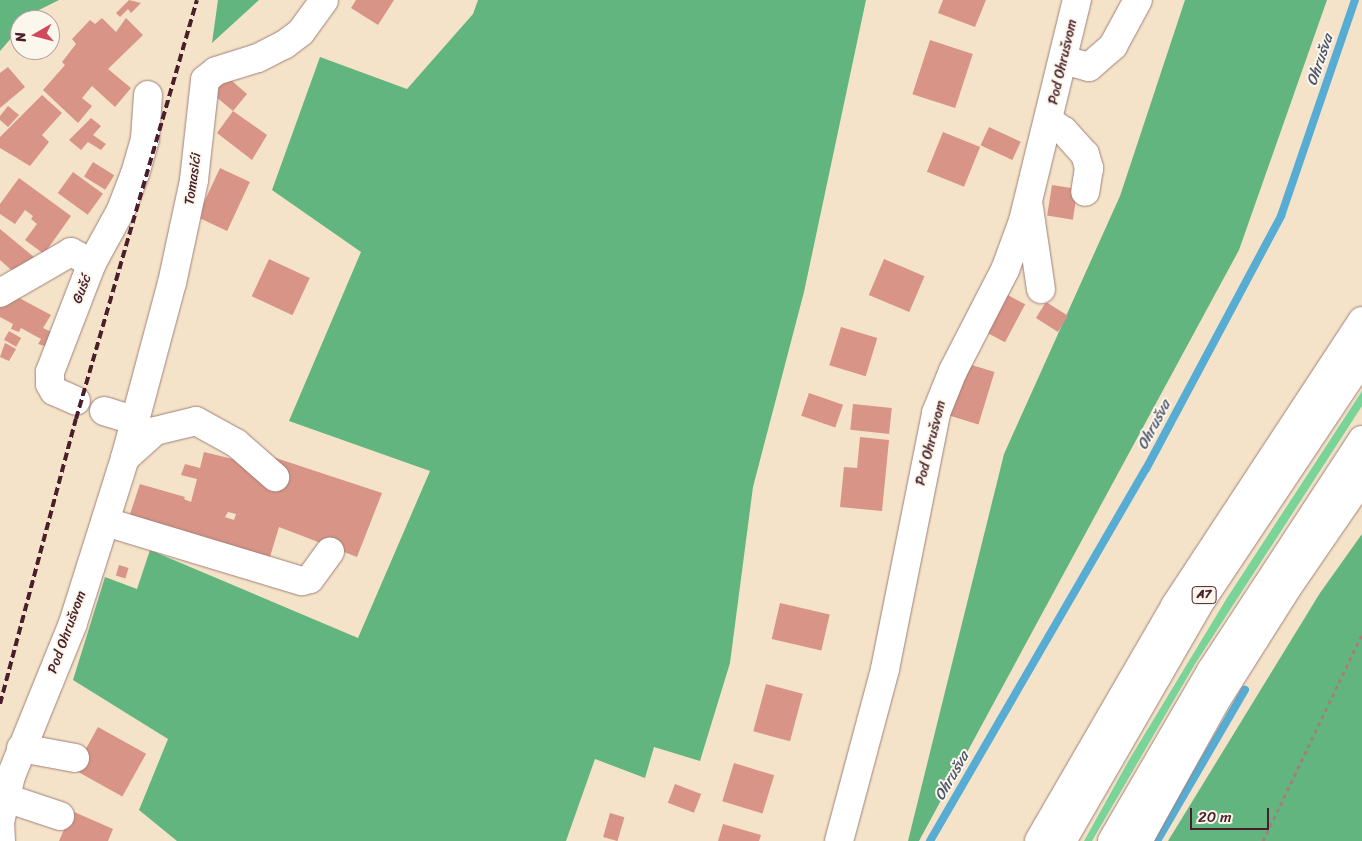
<!DOCTYPE html>
<html>
<head>
<meta charset="utf-8">
<style>
  body { margin:0 }
  #map { position:relative; width:1362px; height:841px; overflow:hidden; background:#f5e3c9; font-family:Sriracha,sans-serif }
  div>[style] { position:absolute }
  .green>* { inset:0; background:#7ad398 }
  .forest>* { inset:0; background:#63b580 }
  .stream>* { height:8px; margin:-4px; padding:0 4px; transform-origin:4px; border-radius:4px; background:#57acd3 }
  .building>* { inset:0; background:#d89486; transform-origin:0 0 }
  .path>* { height:3px; margin-top:-1.5px; transform-origin:0; background:repeating-linear-gradient(90deg,#a0817a 0 4px,transparent 0 8px) }
  .roads { filter:drop-shadow(0 0 1px #a0817a) drop-shadow(0 0 1px #a0817a) }
  .minor>* { height:28px; margin:-14px; padding:0 14px; transform-origin:14px; border-radius:14px; background:#fff }
  .highway>* { height:28px; margin:-14px; padding:0 14px; transform-origin:14px; border-radius:14px; background:#fff }
  .rail>* { height:4px; margin-top:-2px; transform-origin:0; background:repeating-linear-gradient(90deg,#4a1f2b 0 8px,transparent 0 12px) }
  span { translate:-50% -50%; white-space:nowrap; text-align:center; line-height:1.15; -webkit-text-stroke:4px #fbf7ec; paint-order:stroke }
  .shield-label span { padding:1px 4px; background:#fbf7ec; border:1px solid; border-radius:4px; -webkit-text-stroke-width:0 }
  .shield-label { font-size:12px; color:#4a1f2b; font-weight:700 }
  .street-label { font-size:14px; color:#4a1f2b }
  .water-label { font-size:15px; color:#4f576e; font-style:italic }
  .north { position:absolute; left:10px; top:10px; width:50px; height:50px; box-sizing:border-box; background:#fbf7ec; border:1px solid #b4a19f; border-radius:50%; rotate:262deg; font-size:14px; font-weight:700; line-height:20px; text-align:center; color:#4a1f2b }
  .north::after { content:''; display:block; margin:auto; width:18px; height:22px; background:#d1495b; clip-path:polygon(50% 0,100% 100%,50% 72%,0 100%) }
  .scale { position:absolute; left:1190px; top:808px; width:79px; height:22px; box-sizing:border-box; border:2px solid #4a1f2b; border-top:0; padding-left:6px; font-size:15px; line-height:18px; white-space:nowrap; color:#4a1f2b; -webkit-text-stroke:4px #fbf7ec; paint-order:stroke }
</style>
</head>
<body>
<div id="map">
  <div class="green">
    <div style="clip-path:polygon(1362px 391px,1362px 406px,1195px 664px,1092px 841px,1084px 841px,1129px 760px,1227px 598px)"></div>
  </div>
  <div class="forest">
    <div style="clip-path:polygon(0 0,59px 0,33px 13px,27px 20px,20px 20px,20px 28px,0 51px)"></div>
    <div style="clip-path:polygon(218px 0,259px 0,212px 43px)"></div>
    <div style="clip-path:polygon(478px 0,866px 0,804px 292px,753px 487px,730px 663px,700px 761px,654px 747px,645px 778px,595px 759px,566px 841px,177px 841px,139px 810px,168px 739px,73px 680px,105px 577px,137px 589px,150px 550px,358px 638px,430px 471px,289px 421px,361px 252px,272px 190px,320px 57px,407px 89px,473px 14px)"></div>
    <div style="clip-path:polygon(1185px 0,1327px 0,1239px 250px,919px 841px,908px 841px,1004px 454px,1120px 196px)"></div>
    <div style="clip-path:polygon(1362px 534px,1362px 841px,1168px 841px,1320px 593px)"></div>
  </div>
  <div class="stream">
    <div style="left:930px;top:841px;width:430px;rotate:-59.9deg"></div>
    <div style="left:1146px;top:469px;width:287px;rotate:-61.9deg"></div>
    <div style="left:1281px;top:216px;width:228px;rotate:-71.1deg"></div>
    <div style="left:1157px;top:841px;width:175px;rotate:-59.8deg"></div>
  </div>
  <div class="building">
    <div style="clip-path:polygon(129px 0,141px 3px,131px 13px,128px 9px,120px 17px,116px 13px)"></div>
    <div style="clip-path:polygon(356px 0,394px 0,378px 25px,351px 8px)"></div>
    <div style="clip-path:polygon(943px 0,986px 0,975px 27px,938px 13px)"></div>
    <div style="clip-path:polygon(102px 18px,116px 32px,126px 18px,143px 35px,108px 69px,131px 88px,115px 107px,92px 86px,82px 98px,92px 106px,78px 123px,43px 90px,65px 65px,62px 62px,76px 44px,72px 39px,90px 20px,95px 24px)"></div>
    <div style="left:930px;top:40px;width:45px;height:57px;rotate:18deg"></div>
    <div style="clip-path:polygon(8px 67px,25px 87px,0 108px,0 73px)"></div>
    <div style="clip-path:polygon(224px 74px,247px 94px,233px 111px,267px 135px,252px 160px,217px 133px,233px 111px,209px 91px)"></div>
    <div style="clip-path:polygon(42px 95px,62px 113px,42px 135px,49px 142px,30px 166px,0 148px,0 137px)"></div>
    <div style="clip-path:polygon(8px 106px,19px 115px,8px 127px,0 120px,0 116px)"></div>
    <div style="clip-path:polygon(91px 118px,101px 126px,93px 135px,106px 144px,101px 150px,88px 142px,81px 150px,69px 140px)"></div>
    <div style="left:989px;top:127px;width:35px;height:20px;rotate:25deg"></div>
    <div style="left:943px;top:132px;width:40px;height:43px;rotate:22deg"></div>
    <div style="left:93px;top:162px;width:25px;height:17px;rotate:32deg"></div>
    <div style="left:220px;top:168px;width:33px;height:54px;rotate:25deg"></div>
    <div style="left:73px;top:172px;width:37px;height:26px;rotate:36deg"></div>
    <div style="clip-path:polygon(19px 178px,71px 216px,44px 254px,25px 240px,37px 224px,31px 219px,33px 216px,25px 210px,15px 224px,0 214px,0 204px)"></div>
    <div style="left:1052px;top:185px;width:26px;height:31px;rotate:9deg"></div>
    <div style="clip-path:polygon(0 229px,40px 262px,18px 276px,0 260px)"></div>
    <div style="left:269px;top:259px;width:45px;height:41px;rotate:25deg"></div>
    <div style="left:884px;top:259px;width:44px;height:39px;rotate:23deg"></div>
    <div style="clip-path:polygon(8px 292px,51px 315px,43px 328px,56px 334px,51px 348px,38px 344px,41px 339px,21px 328px,19px 332px,11px 329px,13px 324px,0 317px,0 302px)"></div>
    <div style="left:1004px;top:293px;width:24px;height:43px;rotate:28deg"></div>
    <div style="left:1046px;top:302px;width:26px;height:19px;rotate:32deg"></div>
    <div style="left:841px;top:327px;width:38px;height:40px;rotate:17deg"></div>
    <div style="left:9px;top:331px;width:14px;height:10px;rotate:30deg"></div>
    <div style="clip-path:polygon(5px 343px,16px 349px,9px 361px,0 357px)"></div>
    <div style="left:962px;top:362px;width:34px;height:55px;rotate:17deg"></div>
    <div style="left:809px;top:393px;width:36px;height:24px;rotate:19deg"></div>
    <div style="left:853px;top:404px;width:39px;height:26px;rotate:6deg"></div>
    <div style="clip-path:polygon(860px 437px,889px 440px,882px 511px,840px 507px,844px 467px,857px 468px)"></div>
    <div style="clip-path:polygon(evenodd,252px 450px,382px 493px,357px 557px,279px 527px,269px 560px,129px 517px,140px 484px,185px 497px,184px 499px,191px 502px,197px 479px,181px 475px,185px 464px,200px 468px,204px 452px,249px 463px,252px 450px,228px 512px,236px 514px,234px 520px,225px 517px,228px 512px)"></div>
    <div style="left:119px;top:565px;width:10px;height:11px;rotate:17deg"></div>
    <div style="left:780px;top:603px;width:51px;height:37px;rotate:13deg"></div>
    <div style="left:766px;top:684px;width:38px;height:49px;rotate:15deg"></div>
    <div style="left:98px;top:727px;width:55px;height:49px;rotate:29deg"></div>
    <div style="left:734px;top:763px;width:42px;height:40px;rotate:17deg"></div>
    <div style="left:675px;top:784px;width:28px;height:20px;rotate:21deg"></div>
    <div style="clip-path:polygon(72px 811px,113px 829px,108px 841px,59px 841px)"></div>
    <div style="left:610px;top:813px;width:15px;height:25px;rotate:16deg"></div>
    <div style="clip-path:polygon(723px 824px,761px 835px,759px 841px,718px 841px)"></div>
  </div>
  <div class="path">
    <div style="left:1263px;top:841px;width:229px;rotate:-64.4deg"></div>
  </div>
  <div class="roads">
    <div class="minor">
      <div style="left:1063px;top:60px;width:27px;rotate:15deg"></div>
      <div style="left:1089px;top:67px;width:32px;rotate:-41deg"></div>
      <div style="left:1113px;top:46px;width:52px;rotate:-61.5deg"></div>
      <div style="left:1049px;top:121px;width:18px;rotate:34deg"></div>
      <div style="left:1064px;top:131px;width:31px;rotate:48deg"></div>
      <div style="left:1085px;top:154px;width:15px;rotate:74deg"></div>
      <div style="left:1089px;top:168px;width:24px;rotate:99deg"></div>
      <div style="left:1029px;top:208px;width:82px;rotate:81.6deg"></div>
      <div style="left:92px;top:263px;width:60px;rotate:-61.3deg"></div>
      <div style="left:121px;top:210px;width:39px;rotate:-69deg"></div>
      <div style="left:135px;top:174px;width:36px;rotate:-74deg"></div>
      <div style="left:145px;top:139px;width:44px;rotate:-86.1deg"></div>
      <div style="left:0;top:293px;width:82px;rotate:-30deg"></div>
      <div style="left:71px;top:252px;width:24px;rotate:28deg"></div>
      <div style="left:92px;top:263px;width:117px;rotate:111.1deg"></div>
      <div style="left:50px;top:372px;width:12px;rotate:90deg"></div>
      <div style="left:50px;top:384px;width:8px;rotate:60deg"></div>
      <div style="left:54px;top:391px;width:24px;rotate:24deg"></div>
      <div style="left:104px;top:411px;width:30px;rotate:17deg"></div>
      <div style="left:125px;top:458px;width:40px;rotate:-42deg"></div>
      <div style="left:155px;top:431px;width:42px;rotate:-13.7deg"></div>
      <div style="left:196px;top:421px;width:46px;rotate:28.8deg"></div>
      <div style="left:236px;top:443px;width:52px;rotate:41.1deg"></div>
      <div style="left:106px;top:522px;width:205px;rotate:16.8deg"></div>
      <div style="left:302px;top:581px;width:8px;rotate:-14deg"></div>
      <div style="left:310px;top:579px;width:34px;rotate:-54deg"></div>
      <div style="left:21px;top:748px;width:55px;rotate:10.5deg"></div>
      <div style="left:6px;top:798px;width:57px;rotate:18.4deg"></div>
      <div style="left:1px;top:841px;width:19px;rotate:-93deg"></div>
      <div style="left:0;top:822px;width:47px;rotate:-76.6deg"></div>
      <div style="left:11px;top:776px;width:165px;rotate:-67.9deg"></div>
      <div style="left:73px;top:623px;width:173px;rotate:-72.5deg"></div>
      <div style="left:125px;top:458px;width:181px;rotate:-75deg"></div>
      <div style="left:172px;top:283px;width:105px;rotate:-77.9deg"></div>
      <div style="left:194px;top:180px;width:101px;rotate:-83.7deg"></div>
      <div style="left:205px;top:80px;width:14px;rotate:-39deg"></div>
      <div style="left:216px;top:71px;width:44px;rotate:-17.2deg"></div>
      <div style="left:258px;top:58px;width:29px;rotate:-27deg"></div>
      <div style="left:284px;top:45px;width:21px;rotate:-37deg"></div>
      <div style="left:301px;top:32px;width:39px;rotate:-54deg"></div>
      <div style="left:839px;top:841px;width:178px;rotate:-75deg"></div>
      <div style="left:885px;top:669px;width:261px;rotate:-78.7deg"></div>
      <div style="left:936px;top:413px;width:45px;rotate:-68deg"></div>
      <div style="left:953px;top:371px;width:114px;rotate:-62.8deg"></div>
      <div style="left:1005px;top:270px;width:52px;rotate:-69.8deg"></div>
      <div style="left:1023px;top:221px;width:228px;rotate:-76.3deg"></div>
    </div>
    <div class="highway">
      <div style="left:1039px;top:841px;width:272px;rotate:-59.9deg"></div>
      <div style="left:1175px;top:606px;width:341px;rotate:-56.7deg"></div>
      <div style="left:1062px;top:841px;width:280px;rotate:-60deg"></div>
      <div style="left:1202px;top:599px;width:288px;rotate:-56.3deg"></div>
      <div style="left:1112px;top:841px;width:197px;rotate:-59.8deg"></div>
      <div style="left:1211px;top:671px;width:276px;rotate:-56.8deg"></div>
      <div style="left:1138px;top:841px;width:159px;rotate:-61deg"></div>
      <div style="left:1215px;top:702px;width:135px;rotate:-57.7deg"></div>
      <div style="left:1287px;top:588px;width:132px;rotate:-55.5deg"></div>
    </div>
  </div>
  <div class="rail">
    <div style="left:0;top:704px;width:295px;rotate:-75.1deg"></div>
    <div style="left:76px;top:419px;width:436px;rotate:-73.9deg"></div>
  </div>
  <div class="shield-label">
    <span style="left:1204px;top:595px">A7</span>
  </div>
  <div class="street-label">
    <span style="left:1063px;top:62px;rotate:-77deg">Pod Ohrušvom</span>
    <span style="left:193px;top:179px;rotate:-82deg">Tomasići</span>
    <span style="left:82px;top:289px;rotate:-69deg">Gušć</span>
    <span style="left:931px;top:443px;rotate:-76deg">Pod Ohrušvom</span>
    <span style="left:67px;top:632px;rotate:-70deg">Pod Ohrušvom</span>
  </div>
  <div class="water-label">
    <span style="left:1320px;top:60px;rotate:-71deg">Ohrušva</span>
    <span style="left:1154px;top:425px;rotate:-62deg">Ohrušva</span>
    <span style="left:952px;top:776px;rotate:-60deg">Ohrušva</span>
  </div>
  <div class="north">N</div>
  <div class="scale">20 m</div>
</div>
</body>
</html>
